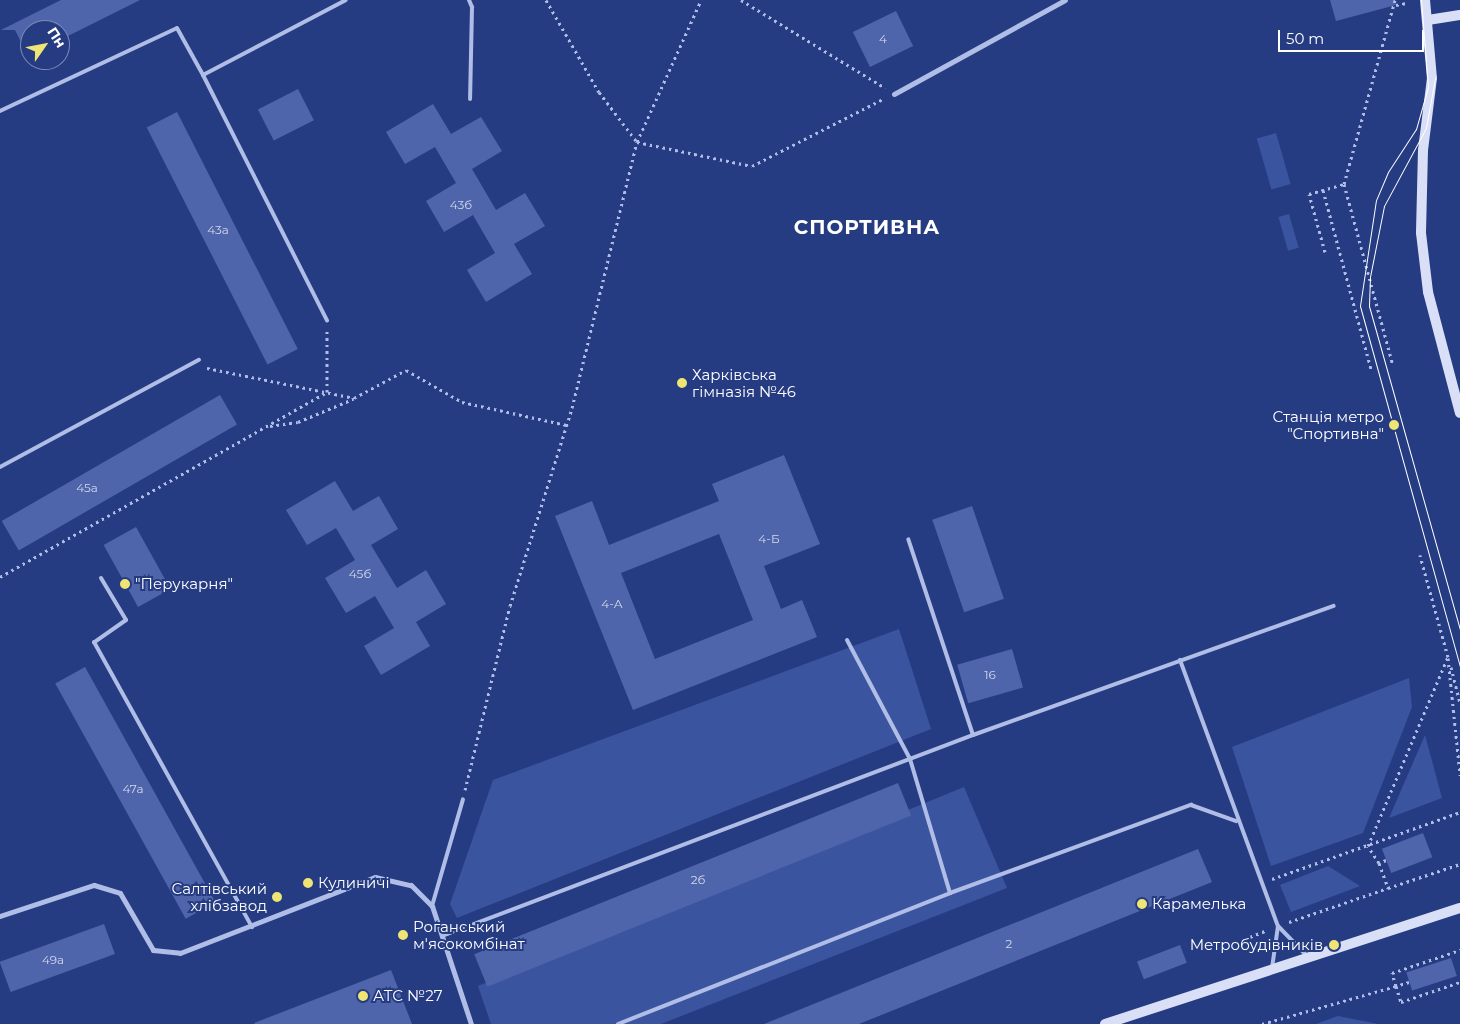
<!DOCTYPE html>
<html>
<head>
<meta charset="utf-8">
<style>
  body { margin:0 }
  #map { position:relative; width:1460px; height:1024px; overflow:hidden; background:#263c82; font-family:Montserrat,sans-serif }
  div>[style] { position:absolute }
  .green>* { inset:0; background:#3b549f; transform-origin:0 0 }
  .building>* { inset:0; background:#4f65ab; transform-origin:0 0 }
  .path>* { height:3px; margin-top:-1.5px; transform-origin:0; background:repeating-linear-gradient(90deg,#afbde7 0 2.5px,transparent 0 6.5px) }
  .lane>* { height:4px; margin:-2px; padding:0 2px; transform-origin:2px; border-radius:2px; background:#afbde7 }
  .street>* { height:5px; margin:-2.5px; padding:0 2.5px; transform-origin:2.5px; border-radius:2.5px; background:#afbde7 }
  .secondary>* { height:10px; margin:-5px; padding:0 5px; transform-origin:5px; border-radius:5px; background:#d9dff6 }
  .tram>* { height:1px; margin:-0.5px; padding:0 0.5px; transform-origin:0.5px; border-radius:0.5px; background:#fff }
  .dots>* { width:14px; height:14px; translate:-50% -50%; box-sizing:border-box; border:2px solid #263c82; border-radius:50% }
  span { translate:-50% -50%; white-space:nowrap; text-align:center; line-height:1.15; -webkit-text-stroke:4px #263c82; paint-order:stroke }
  .number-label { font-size:12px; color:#d3d8ea }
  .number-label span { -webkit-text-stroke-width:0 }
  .poi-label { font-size:15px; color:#fff }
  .left { translate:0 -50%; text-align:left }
  .right { translate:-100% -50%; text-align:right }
  .district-label { font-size:20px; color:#fff; font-weight:700; letter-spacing:1px }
  .north { position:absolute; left:20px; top:20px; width:50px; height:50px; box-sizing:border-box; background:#263c82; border:1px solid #7d8ab4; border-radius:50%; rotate:57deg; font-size:14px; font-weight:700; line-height:20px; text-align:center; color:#fff }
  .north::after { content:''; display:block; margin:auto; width:18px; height:22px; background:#efe574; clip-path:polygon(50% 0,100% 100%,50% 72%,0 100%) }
  .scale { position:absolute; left:1278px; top:30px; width:146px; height:22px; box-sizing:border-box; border:2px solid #fff; border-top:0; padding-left:6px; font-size:15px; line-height:18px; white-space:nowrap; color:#fff; -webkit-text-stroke:4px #263c82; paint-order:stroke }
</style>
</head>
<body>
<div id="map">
  <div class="green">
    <div style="left:1276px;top:133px;width:53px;height:20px;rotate:74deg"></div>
    <div style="left:1289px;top:214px;width:35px;height:11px;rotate:74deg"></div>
    <div style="clip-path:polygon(899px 629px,931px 729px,457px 918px,450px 904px,493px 780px)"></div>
    <div style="clip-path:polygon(1409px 678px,1412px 707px,1363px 833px,1271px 866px,1232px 747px)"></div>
    <div style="clip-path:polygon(1425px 735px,1442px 798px,1389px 818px)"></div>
    <div style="clip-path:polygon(964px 787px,1007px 888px,661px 1024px,491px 1024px,478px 986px)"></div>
    <div style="clip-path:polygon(1328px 866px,1360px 886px,1291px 912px,1280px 885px)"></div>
    <div style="clip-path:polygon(1338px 1016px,1378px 1024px,1316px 1024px)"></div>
  </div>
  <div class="building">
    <div style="clip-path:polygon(61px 0,140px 0,60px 40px,60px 30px,30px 30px,30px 60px,15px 30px,1px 30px)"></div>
    <div style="clip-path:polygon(1330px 0,1395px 0,1396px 5px,1336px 21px)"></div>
    <div style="left:896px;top:11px;width:39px;height:48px;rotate:64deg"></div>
    <div style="left:298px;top:89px;width:35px;height:45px;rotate:63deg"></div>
    <div style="clip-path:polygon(433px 104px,451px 134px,481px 117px,502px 151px,472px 169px,496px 210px,525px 193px,545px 226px,514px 244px,532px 274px,486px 302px,467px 270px,495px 253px,473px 215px,444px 232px,426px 201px,456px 183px,435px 147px,405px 164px,386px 132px)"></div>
    <div style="left:177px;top:112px;width:266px;height:34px;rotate:63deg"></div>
    <div style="left:220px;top:395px;width:34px;height:252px;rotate:60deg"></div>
    <div style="clip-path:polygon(evenodd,784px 455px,820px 544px,764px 566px,781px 609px,802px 600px,817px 637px,633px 710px,555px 516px,592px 501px,609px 545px,719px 501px,712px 484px,784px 455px,719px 534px,753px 620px,655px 659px,621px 573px,719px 534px)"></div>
    <div style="clip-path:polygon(335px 481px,353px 511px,379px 496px,398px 529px,371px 545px,397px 588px,426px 570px,446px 604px,416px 622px,430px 646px,381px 675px,364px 646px,394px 628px,375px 596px,346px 613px,325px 578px,355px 560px,336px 528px,307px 545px,286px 510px)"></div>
    <div style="left:972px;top:506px;width:98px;height:42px;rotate:71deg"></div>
    <div style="left:136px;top:527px;width:71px;height:37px;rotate:61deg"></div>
    <div style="left:1012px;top:649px;width:40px;height:57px;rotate:74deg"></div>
    <div style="left:85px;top:667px;width:269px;height:34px;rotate:61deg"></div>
    <div style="left:898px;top:783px;width:35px;height:457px;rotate:68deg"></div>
    <div style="left:1423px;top:833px;width:26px;height:44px;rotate:69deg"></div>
    <div style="clip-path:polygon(1198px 849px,1212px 882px,859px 1024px,764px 1024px)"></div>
    <div style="left:104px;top:924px;width:32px;height:111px;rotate:70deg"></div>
    <div style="left:1180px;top:945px;width:19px;height:46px;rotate:69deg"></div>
    <div style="left:1451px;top:958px;width:19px;height:47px;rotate:72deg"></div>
    <div style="clip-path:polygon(391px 970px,412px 1024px,255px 1024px,254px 1023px)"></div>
  </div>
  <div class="path">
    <div style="left:546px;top:0;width:106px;rotate:60.1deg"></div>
    <div style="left:599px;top:92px;width:63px;rotate:52.8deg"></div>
    <div style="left:637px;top:142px;width:117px;rotate:11.8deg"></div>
    <div style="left:752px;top:166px;width:149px;rotate:-27.1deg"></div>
    <div style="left:741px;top:0;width:169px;rotate:31.4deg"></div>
    <div style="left:1396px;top:5px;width:11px;rotate:-10deg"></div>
    <div style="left:1344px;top:184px;width:188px;rotate:74.9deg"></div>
    <div style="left:1323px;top:190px;width:185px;rotate:75deg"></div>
    <div style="left:1325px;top:252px;width:60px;rotate:-105.4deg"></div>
    <div style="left:1309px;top:194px;width:36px;rotate:-16deg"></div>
    <div style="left:1344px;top:184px;width:191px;rotate:-74.5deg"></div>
    <div style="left:207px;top:368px;width:150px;rotate:11.5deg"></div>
    <div style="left:354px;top:398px;width:59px;rotate:-28.3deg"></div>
    <div style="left:406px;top:370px;width:64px;rotate:29.7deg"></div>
    <div style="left:462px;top:402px;width:107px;rotate:12.4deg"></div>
    <div style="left:270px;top:426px;width:28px;rotate:-8deg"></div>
    <div style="left:298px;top:422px;width:60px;rotate:-22.7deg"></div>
    <div style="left:0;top:577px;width:376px;rotate:-29.5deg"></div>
    <div style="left:327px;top:392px;width:61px;rotate:-90deg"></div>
    <div style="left:1448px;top:658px;width:118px;rotate:84.1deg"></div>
    <div style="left:1451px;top:667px;width:36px;rotate:76deg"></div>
    <div style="left:465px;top:790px;width:189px;rotate:-76.3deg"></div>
    <div style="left:510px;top:606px;width:207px;rotate:-72.6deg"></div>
    <div style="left:572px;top:408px;width:274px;rotate:-76.3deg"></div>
    <div style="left:637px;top:142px;width:156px;rotate:-65.7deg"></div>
    <div style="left:1386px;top:860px;width:8px;rotate:157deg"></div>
    <div style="left:1379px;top:863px;width:20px;rotate:-123deg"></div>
    <div style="left:1368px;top:846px;width:205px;rotate:-67.1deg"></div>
    <div style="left:1448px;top:657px;width:106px;rotate:-105.4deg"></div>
    <div style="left:1379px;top:863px;width:27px;rotate:70deg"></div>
    <div style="left:1388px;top:888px;width:76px;rotate:-18.4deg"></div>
    <div style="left:1272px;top:879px;width:200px;rotate:-19.6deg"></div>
    <div style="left:1289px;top:922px;width:105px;rotate:-19deg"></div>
    <div style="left:1250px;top:937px;width:18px;rotate:-22deg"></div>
    <div style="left:1409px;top:982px;width:14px;rotate:163deg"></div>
    <div style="left:1396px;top:986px;width:14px;rotate:-107deg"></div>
    <div style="left:1392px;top:973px;width:72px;rotate:-18.7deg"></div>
    <div style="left:1262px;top:1024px;width:139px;rotate:-15.8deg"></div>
    <div style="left:1396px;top:986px;width:17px;rotate:73deg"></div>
    <div style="left:1401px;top:1002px;width:62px;rotate:-18.7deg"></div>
  </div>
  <div class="lane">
    <div style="left:469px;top:0;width:8px;rotate:67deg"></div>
    <div style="left:472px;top:7px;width:92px;rotate:91.2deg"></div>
    <div style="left:203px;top:75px;width:275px;rotate:63.2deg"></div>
    <div style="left:0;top:111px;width:195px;rotate:-25.1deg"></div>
    <div style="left:177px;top:28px;width:54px;rotate:61deg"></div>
    <div style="left:203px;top:75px;width:161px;rotate:-27.7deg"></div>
    <div style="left:0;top:467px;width:226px;rotate:-28.3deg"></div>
    <div style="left:101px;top:578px;width:49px;rotate:59.2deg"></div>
    <div style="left:126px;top:620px;width:39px;rotate:145deg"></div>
    <div style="left:94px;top:642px;width:326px;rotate:61deg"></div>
    <div style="left:847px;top:640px;width:135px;rotate:62.1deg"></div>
    <div style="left:910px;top:759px;width:140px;rotate:73.4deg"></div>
    <div style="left:1180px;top:660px;width:283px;rotate:69.8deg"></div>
    <div style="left:1278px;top:926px;width:42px;rotate:46deg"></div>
    <div style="left:973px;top:735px;width:383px;rotate:-19.7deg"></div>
    <div style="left:432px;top:906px;width:111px;rotate:-73.8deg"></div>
    <div style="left:442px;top:936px;width:568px;rotate:-20.73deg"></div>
    <div style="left:973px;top:735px;width:206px;rotate:-108.3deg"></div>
    <div style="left:1272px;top:968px;width:42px;rotate:-81.9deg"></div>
    <div style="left:618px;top:1024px;width:357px;rotate:-21.5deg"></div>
    <div style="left:950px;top:893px;width:257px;rotate:-20.1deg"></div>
    <div style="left:1191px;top:805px;width:48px;rotate:19.6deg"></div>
  </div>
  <div class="street">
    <div style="left:894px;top:94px;width:195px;rotate:-28.8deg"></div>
    <div style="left:0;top:916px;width:99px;rotate:-18.3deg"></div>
    <div style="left:94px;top:885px;width:27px;rotate:17deg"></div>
    <div style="left:120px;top:893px;width:66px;rotate:59.9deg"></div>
    <div style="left:153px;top:950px;width:27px;rotate:6deg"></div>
    <div style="left:180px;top:953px;width:209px;rotate:-21.3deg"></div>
    <div style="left:375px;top:877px;width:37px;rotate:13deg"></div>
    <div style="left:411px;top:885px;width:30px;rotate:45deg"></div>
    <div style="left:432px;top:906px;width:124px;rotate:71.7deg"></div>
  </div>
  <div class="secondary">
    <div style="left:1425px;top:0;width:78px;rotate:84.9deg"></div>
    <div style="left:1432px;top:78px;width:73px;rotate:97.1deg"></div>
    <div style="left:1423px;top:150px;width:83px;rotate:91.4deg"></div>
    <div style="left:1421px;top:233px;width:59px;rotate:83.2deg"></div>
    <div style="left:1428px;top:292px;width:125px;rotate:75.2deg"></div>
    <div style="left:1428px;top:20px;width:32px;rotate:-9deg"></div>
    <div style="left:1105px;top:1024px;width:373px;rotate:-18.1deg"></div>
  </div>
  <div class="tram">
    <div style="left:1421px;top:0;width:87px;rotate:85.4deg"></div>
    <div style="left:1428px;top:87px;width:44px;rotate:105.9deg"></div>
    <div style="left:1416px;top:129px;width:51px;rotate:123.1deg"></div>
    <div style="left:1388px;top:172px;width:30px;rotate:113deg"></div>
    <div style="left:1376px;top:200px;width:107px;rotate:98.6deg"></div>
    <div style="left:1360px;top:306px;width:374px;rotate:74.5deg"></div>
    <div style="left:1435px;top:78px;width:51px;rotate:100.2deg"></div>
    <div style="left:1426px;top:128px;width:89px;rotate:118.3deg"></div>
    <div style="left:1384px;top:206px;width:72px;rotate:101.2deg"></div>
    <div style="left:1370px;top:277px;width:29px;rotate:92deg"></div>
    <div style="left:1369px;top:306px;width:337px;rotate:74.3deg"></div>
  </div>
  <div class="dots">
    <div style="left:682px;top:383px;background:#efe574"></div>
    <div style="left:1394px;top:425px;background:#efe574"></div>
    <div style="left:125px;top:584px;background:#efe574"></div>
    <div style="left:308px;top:883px;background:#efe574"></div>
    <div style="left:277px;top:897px;background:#efe574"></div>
    <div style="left:1142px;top:904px;background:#efe574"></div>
    <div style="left:403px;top:935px;background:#efe574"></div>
    <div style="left:1334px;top:945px;background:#efe574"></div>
    <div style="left:363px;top:996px;background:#efe574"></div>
  </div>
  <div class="number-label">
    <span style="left:883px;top:39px">4</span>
    <span style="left:461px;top:205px">43б</span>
    <span style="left:218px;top:230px">43а</span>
    <span style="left:87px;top:488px">45а</span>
    <span style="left:769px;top:539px">4-Б</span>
    <span style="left:360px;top:574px">45б</span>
    <span style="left:612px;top:604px">4-А</span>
    <span style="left:990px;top:675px">16</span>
    <span style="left:133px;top:789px">47а</span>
    <span style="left:698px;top:880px">2б</span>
    <span style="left:1009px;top:944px">2</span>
    <span style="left:53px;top:960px">49а</span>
  </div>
  <div class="poi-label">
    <span class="left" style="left:692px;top:383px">Харківська<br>гімназія №46</span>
    <span class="right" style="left:1384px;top:425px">Станція метро<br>"Спортивна"</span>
    <span class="left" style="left:135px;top:584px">"Перукарня"</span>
    <span class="left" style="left:318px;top:883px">Кулиничі</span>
    <span class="right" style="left:267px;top:897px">Салтівський<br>хлібзавод</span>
    <span class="left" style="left:1152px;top:904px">Карамелька</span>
    <span class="left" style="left:413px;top:935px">Роганський<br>м'ясокомбінат</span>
    <span class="right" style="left:1323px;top:945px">Метробудівників</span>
    <span class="left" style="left:373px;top:996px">АТС №27</span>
  </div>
  <div class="district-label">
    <span style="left:867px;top:227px">СПОРТИВНА</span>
  </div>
  <div class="north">Пн</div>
  <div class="scale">50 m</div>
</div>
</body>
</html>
